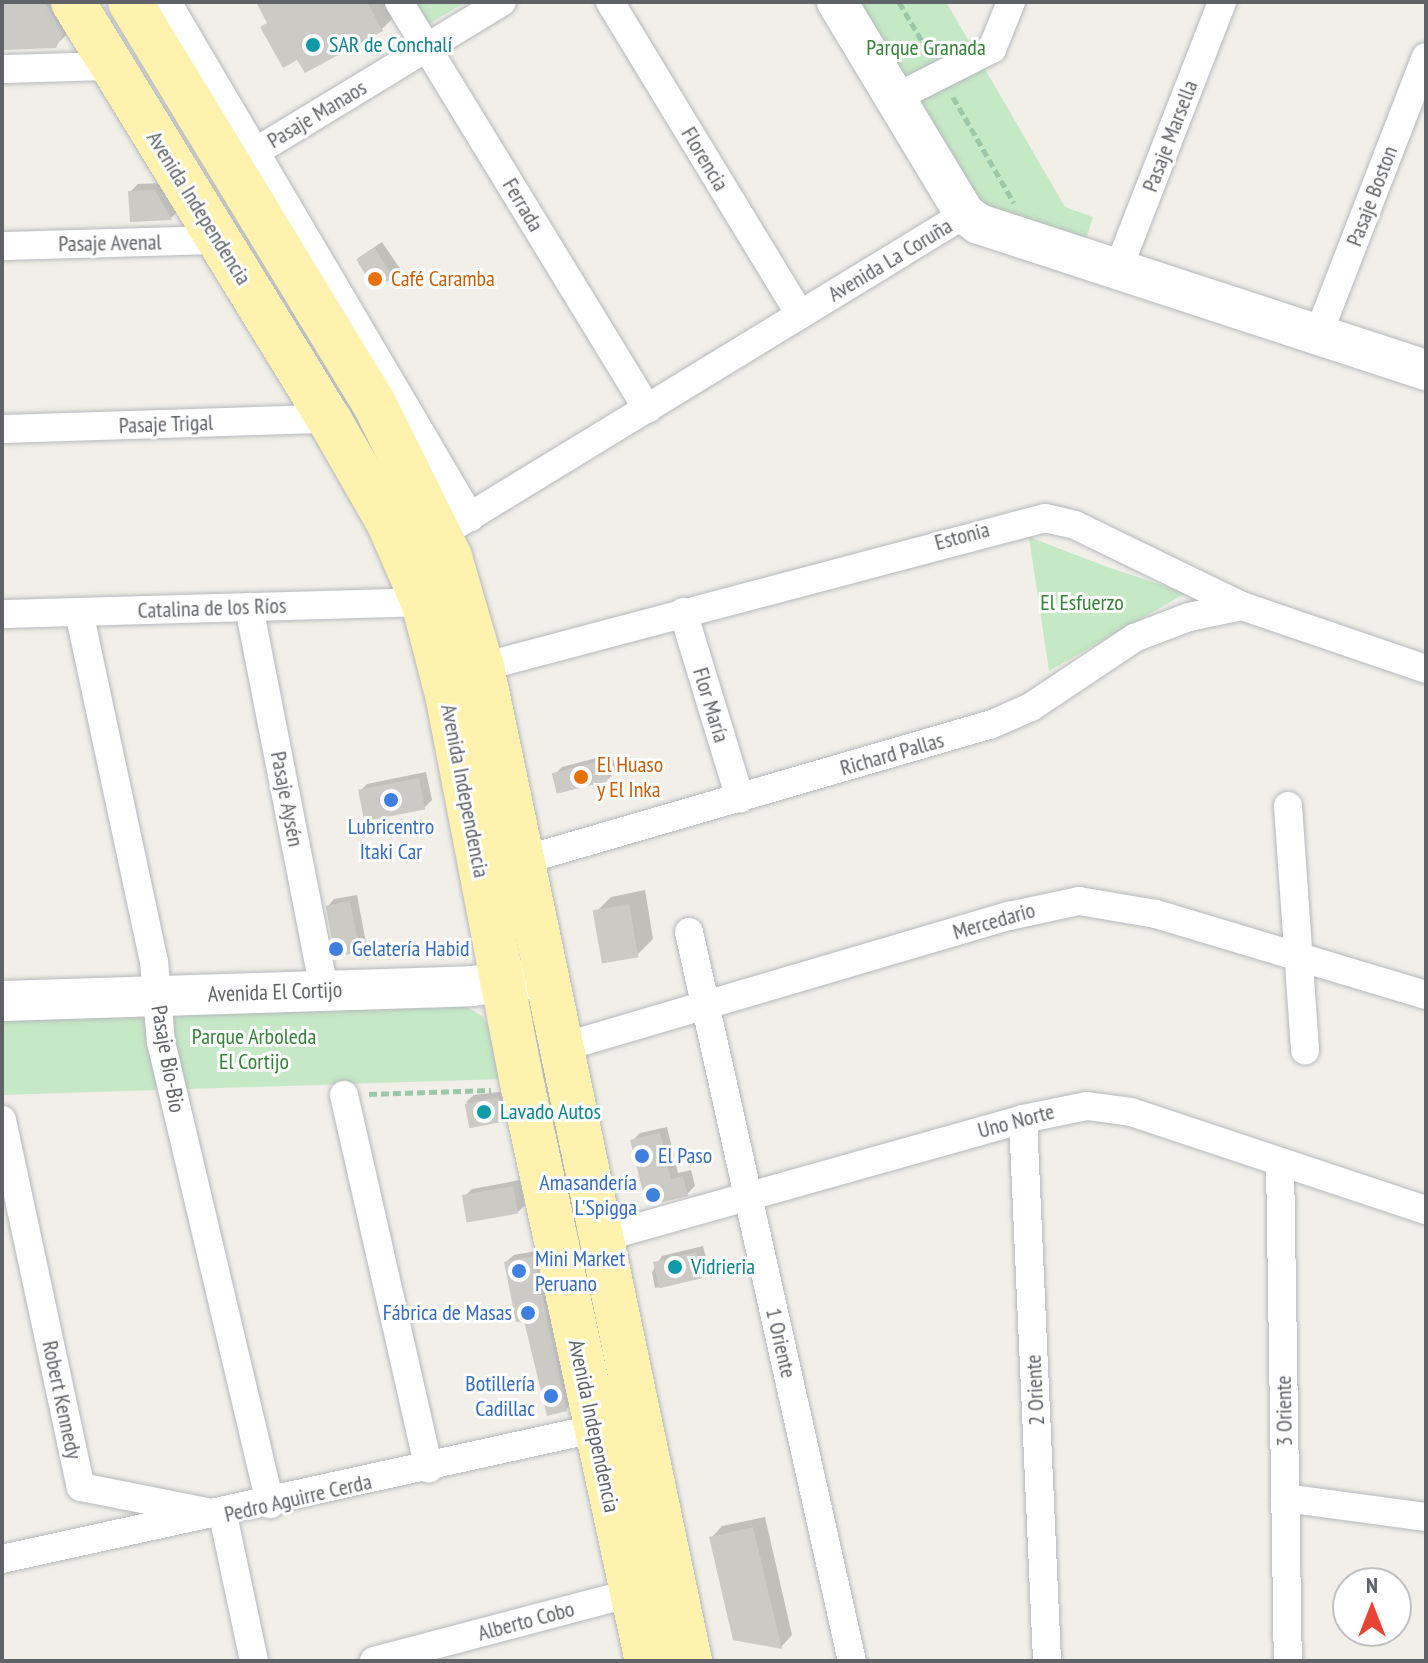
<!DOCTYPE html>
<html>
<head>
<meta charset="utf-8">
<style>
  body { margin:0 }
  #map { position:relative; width:1428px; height:1663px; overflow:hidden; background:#f1efe8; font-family:"PT Sans Narrow",sans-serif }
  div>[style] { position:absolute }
  .green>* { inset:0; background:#c5e8c5 }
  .shadow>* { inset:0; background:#0003; transform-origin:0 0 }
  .building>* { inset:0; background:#cccac5; transform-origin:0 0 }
  .path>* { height:5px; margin-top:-2.5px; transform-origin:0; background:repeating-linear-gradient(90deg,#9cc7a9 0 8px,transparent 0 12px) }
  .roads { filter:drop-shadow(0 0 2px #b5b8bc) drop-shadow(0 0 2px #b5b8bc) }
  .street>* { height:28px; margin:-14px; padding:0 14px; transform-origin:14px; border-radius:14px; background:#fff }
  .secondary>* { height:40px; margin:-20px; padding:0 20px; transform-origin:20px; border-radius:20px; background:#fff }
  .primary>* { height:44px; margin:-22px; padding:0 22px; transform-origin:22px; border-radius:22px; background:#fff2af }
  .dots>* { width:22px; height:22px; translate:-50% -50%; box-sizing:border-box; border:4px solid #fff; border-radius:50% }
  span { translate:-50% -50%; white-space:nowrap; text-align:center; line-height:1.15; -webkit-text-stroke:6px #fff; paint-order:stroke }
  .culture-label { font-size:22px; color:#0d838f }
  .left { translate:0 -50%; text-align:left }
  .park-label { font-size:22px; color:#348238 }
  .street-label { font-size:22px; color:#5f6368 }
  .food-label { font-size:22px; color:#c56008 }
  .shop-label { font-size:22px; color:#366cbe }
  .right { translate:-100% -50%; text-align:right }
  .frame { position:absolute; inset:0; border:4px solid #5f6368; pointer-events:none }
  .north { position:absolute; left:1332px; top:1567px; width:80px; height:80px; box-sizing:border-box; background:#fff; border:2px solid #bfc1c3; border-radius:50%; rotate:0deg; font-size:22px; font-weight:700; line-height:32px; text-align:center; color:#5f6368 }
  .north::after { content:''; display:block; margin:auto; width:28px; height:36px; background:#ea4335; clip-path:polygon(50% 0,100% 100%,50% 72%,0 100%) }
</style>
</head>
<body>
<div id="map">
  <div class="green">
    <div style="clip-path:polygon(413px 2px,466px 2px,427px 25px)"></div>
    <div style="clip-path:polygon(851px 2px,946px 2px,1065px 207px,1093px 217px,1086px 239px,974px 206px)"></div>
    <div style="clip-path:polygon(1029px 537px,1110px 568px,1186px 593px,1049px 671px)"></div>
    <div style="clip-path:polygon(467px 1007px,482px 1016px,491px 1030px,502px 1079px,2px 1095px,2px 1019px)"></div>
  </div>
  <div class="shadow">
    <div style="clip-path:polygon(2px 2px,68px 2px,71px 30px,55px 46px,2px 48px)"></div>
    <div style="clip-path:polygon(258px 2px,389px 2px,396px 15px,382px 29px,269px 21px)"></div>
    <div style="clip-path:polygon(163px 183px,178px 211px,171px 218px,131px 219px,130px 192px,138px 184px)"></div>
    <div style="left:382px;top:242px;width:32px;height:29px;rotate:56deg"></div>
    <div style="clip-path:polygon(612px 754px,616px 770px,609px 778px,554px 775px,562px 767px)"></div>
    <div style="clip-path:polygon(426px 772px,432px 800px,424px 808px,360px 791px,367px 784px)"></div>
    <div style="clip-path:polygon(645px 890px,653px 939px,637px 955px,595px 913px,611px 897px)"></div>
    <div style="clip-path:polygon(357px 895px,366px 943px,359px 950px,327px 907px,334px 899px)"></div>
    <div style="clip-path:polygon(506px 1091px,510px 1113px,503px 1120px,466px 1102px,474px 1095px)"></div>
    <div style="clip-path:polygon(667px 1127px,678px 1173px,691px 1170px,695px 1186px,687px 1194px,655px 1202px,633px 1140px,640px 1133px)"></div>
    <div style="clip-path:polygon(520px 1180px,525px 1205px,517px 1213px,464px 1197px,472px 1189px)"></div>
    <div style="clip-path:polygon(703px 1246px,709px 1269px,701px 1277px,655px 1288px,652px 1272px,662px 1256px)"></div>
    <div style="clip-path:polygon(541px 1250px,574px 1402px,566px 1409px,506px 1262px,514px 1255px)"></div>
    <div style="clip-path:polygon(765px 1517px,792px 1635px,781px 1647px,711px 1538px,722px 1526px)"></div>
  </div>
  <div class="building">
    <div style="clip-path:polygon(2px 2px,45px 2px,63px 34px,56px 48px,2px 50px)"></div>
    <div style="clip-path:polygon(256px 2px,367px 2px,383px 31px,305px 73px,297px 60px,283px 68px,260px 27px,267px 23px)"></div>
    <div style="clip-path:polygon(155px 190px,172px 220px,130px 222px,128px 191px)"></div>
    <div style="left:375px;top:248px;width:35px;height:22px;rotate:59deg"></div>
    <div style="left:605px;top:760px;width:21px;height:55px;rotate:76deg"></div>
    <div style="left:419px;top:778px;width:32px;height:62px;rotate:79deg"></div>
    <div style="left:350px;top:901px;width:52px;height:25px;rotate:79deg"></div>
    <div style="left:629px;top:904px;width:54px;height:37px;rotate:80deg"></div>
    <div style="left:499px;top:1097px;width:25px;height:35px;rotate:79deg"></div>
    <div style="clip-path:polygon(660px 1133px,671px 1179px,683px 1176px,688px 1196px,655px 1204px,644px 1196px,630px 1140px)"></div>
    <div style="left:513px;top:1186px;width:28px;height:52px;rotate:80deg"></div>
    <div style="left:696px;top:1252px;width:27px;height:44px;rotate:77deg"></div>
    <div style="clip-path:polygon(534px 1256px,567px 1411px,547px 1416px,524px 1321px,516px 1322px,504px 1262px)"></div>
    <div style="clip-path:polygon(753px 1527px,782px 1649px,733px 1640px,709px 1537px)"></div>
  </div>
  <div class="path">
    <div style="left:899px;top:2px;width:59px;rotate:59.5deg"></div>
    <div style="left:953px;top:97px;width:122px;rotate:60.1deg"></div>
    <div style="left:369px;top:1094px;width:122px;rotate:-1.9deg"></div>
  </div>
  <div class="roads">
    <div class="street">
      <div style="left:167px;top:2px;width:598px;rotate:59.53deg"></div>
      <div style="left:399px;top:2px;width:477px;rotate:58.6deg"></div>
      <div style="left:610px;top:2px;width:366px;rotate:58.7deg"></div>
      <div style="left:2px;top:69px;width:109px;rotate:-1.6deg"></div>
      <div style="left:895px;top:98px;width:109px;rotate:-26.8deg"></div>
      <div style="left:992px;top:49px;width:51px;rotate:-68deg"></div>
      <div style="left:255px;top:152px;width:289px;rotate:-31.3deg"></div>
      <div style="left:2px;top:246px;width:217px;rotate:-1.6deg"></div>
      <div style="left:1118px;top:269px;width:287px;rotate:-68.7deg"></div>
      <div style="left:1318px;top:335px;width:298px;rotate:-68.8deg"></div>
      <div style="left:2px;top:429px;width:327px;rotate:-1.8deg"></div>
      <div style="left:441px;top:534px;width:614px;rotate:-31.41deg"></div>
      <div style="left:249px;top:607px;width:390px;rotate:78.9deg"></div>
      <div style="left:79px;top:612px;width:357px;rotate:77.9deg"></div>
      <div style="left:154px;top:961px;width:81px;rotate:85.1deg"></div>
      <div style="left:161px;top:1042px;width:475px;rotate:76.7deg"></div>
      <div style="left:683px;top:612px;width:195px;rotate:73deg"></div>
      <div style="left:2px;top:614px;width:421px;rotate:-1.6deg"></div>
      <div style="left:482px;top:667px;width:582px;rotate:-14.82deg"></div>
      <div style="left:1045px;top:518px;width:31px;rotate:13deg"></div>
      <div style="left:1075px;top:525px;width:186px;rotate:25.9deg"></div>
      <div style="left:1242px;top:606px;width:194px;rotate:18.9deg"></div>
      <div style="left:1288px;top:806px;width:245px;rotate:86deg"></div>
      <div style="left:524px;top:860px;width:485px;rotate:-16.2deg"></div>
      <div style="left:990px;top:725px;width:45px;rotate:-23.7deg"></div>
      <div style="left:1031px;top:707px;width:124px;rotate:-33.8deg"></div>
      <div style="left:1134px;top:638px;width:59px;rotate:-20.9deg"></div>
      <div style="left:1189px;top:617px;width:54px;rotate:-11.7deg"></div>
      <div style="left:689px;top:932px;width:747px;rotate:77.4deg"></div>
      <div style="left:563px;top:1047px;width:465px;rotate:-16.4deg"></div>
      <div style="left:1009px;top:916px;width:72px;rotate:-12.1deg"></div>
      <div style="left:1079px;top:901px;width:78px;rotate:9.6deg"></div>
      <div style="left:1156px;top:914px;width:282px;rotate:16.7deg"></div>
      <div style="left:344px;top:1095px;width:383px;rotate:77.2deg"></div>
      <div style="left:1023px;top:1119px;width:543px;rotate:87.46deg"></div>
      <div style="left:2px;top:1120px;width:375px;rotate:77.9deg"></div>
      <div style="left:81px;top:1487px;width:145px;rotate:11.2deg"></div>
      <div style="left:223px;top:1515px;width:149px;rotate:78deg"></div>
      <div style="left:1280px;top:1162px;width:499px;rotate:89.1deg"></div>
      <div style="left:604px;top:1237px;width:435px;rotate:-15.7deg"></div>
      <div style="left:1023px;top:1119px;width:65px;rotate:-11.5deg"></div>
      <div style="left:1087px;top:1106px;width:44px;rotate:7.8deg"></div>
      <div style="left:1131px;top:1112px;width:311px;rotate:18.4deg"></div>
      <div style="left:1285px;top:1498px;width:142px;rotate:7.7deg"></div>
      <div style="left:2px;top:1559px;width:606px;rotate:-12.39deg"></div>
      <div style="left:374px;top:1661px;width:266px;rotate:-14.8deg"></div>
    </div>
    <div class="secondary">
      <div style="left:837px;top:2px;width:248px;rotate:58.9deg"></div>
      <div style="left:965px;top:214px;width:17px;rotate:36deg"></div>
      <div style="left:979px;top:224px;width:470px;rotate:18.1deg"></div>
      <div style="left:2px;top:1001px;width:470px;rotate:-1.8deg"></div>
      <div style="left:472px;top:986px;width:64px;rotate:-7.1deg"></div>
    </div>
    <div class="primary">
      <div style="left:73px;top:2px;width:489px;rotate:58.5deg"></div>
      <div style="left:329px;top:419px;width:119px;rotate:60.2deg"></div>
      <div style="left:388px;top:522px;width:87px;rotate:66.4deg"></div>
      <div style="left:423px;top:602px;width:100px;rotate:75.5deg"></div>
      <div style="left:448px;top:699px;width:396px;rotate:79.1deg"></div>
      <div style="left:523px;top:1088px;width:586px;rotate:77.79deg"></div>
      <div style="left:130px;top:2px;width:467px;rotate:58.7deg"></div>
      <div style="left:373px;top:401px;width:174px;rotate:63.7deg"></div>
      <div style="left:450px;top:557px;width:115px;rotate:73.8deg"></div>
      <div style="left:482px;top:667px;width:1016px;rotate:78.18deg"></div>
    </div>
  </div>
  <div class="dots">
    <div style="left:313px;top:45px;background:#0f9aa8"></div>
    <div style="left:375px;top:279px;background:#e8710a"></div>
    <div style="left:581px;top:777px;background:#e8710a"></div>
    <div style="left:391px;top:800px;background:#3f7fe0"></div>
    <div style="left:336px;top:949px;background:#3f7fe0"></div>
    <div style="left:484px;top:1112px;background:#0f9aa8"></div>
    <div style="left:642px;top:1156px;background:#3f7fe0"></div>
    <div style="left:653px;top:1195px;background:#3f7fe0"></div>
    <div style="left:675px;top:1267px;background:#0f9aa8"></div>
    <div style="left:519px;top:1271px;background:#3f7fe0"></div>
    <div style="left:528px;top:1313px;background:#3f7fe0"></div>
    <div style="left:551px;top:1396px;background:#3f7fe0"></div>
  </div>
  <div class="culture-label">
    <span class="left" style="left:329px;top:45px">SAR de Conchalí</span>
    <span class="left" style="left:500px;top:1112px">Lavado Autos</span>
    <span class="left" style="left:691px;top:1267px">Vidrieria</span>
  </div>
  <div class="park-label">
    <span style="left:926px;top:48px">Parque Granada</span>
    <span style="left:1082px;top:603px">El Esfuerzo</span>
    <span style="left:254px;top:1049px">Parque Arboleda<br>El Cortijo</span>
  </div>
  <div class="street-label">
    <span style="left:317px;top:114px;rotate:-31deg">Pasaje Manaos</span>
    <span style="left:1170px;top:136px;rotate:-69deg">Pasaje Marsella</span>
    <span style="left:705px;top:159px;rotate:59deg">Florencia</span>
    <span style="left:1372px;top:196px;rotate:-69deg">Pasaje Boston</span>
    <span style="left:523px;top:205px;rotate:59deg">Ferrada</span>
    <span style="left:199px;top:208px;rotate:58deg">Avenida Independencia</span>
    <span style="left:110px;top:243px;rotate:-1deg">Pasaje Avenal</span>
    <span style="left:890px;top:260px;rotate:-31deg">Avenida La Coruña</span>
    <span style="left:166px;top:424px;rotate:-2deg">Pasaje Trigal</span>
    <span style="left:962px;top:536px;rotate:-15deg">Estonia</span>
    <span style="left:212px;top:608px;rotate:-2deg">Catalina de los Ríos</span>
    <span style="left:711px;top:705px;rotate:73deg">Flor María</span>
    <span style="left:892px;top:754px;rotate:-16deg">Richard Pallas</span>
    <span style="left:465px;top:791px;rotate:79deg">Avenida Independencia</span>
    <span style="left:287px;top:799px;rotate:79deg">Pasaje Aysén</span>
    <span style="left:994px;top:921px;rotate:-16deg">Mercedario</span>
    <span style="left:275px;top:992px;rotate:-2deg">Avenida El Cortijo</span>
    <span style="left:168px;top:1059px;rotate:80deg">Pasaje Bio-Bio</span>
    <span style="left:1016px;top:1121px;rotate:-15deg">Uno Norte</span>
    <span style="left:781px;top:1343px;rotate:77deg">1 Oriente</span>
    <span style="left:1035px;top:1390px;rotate:-93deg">2 Oriente</span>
    <span style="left:62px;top:1400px;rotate:78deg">Robert Kennedy</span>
    <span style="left:1284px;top:1411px;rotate:-91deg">3 Oriente</span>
    <span style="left:594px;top:1426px;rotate:78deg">Avenida Independencia</span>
    <span style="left:298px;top:1498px;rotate:-13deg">Pedro Aguirre Cerda</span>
    <span style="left:526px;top:1621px;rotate:-15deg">Alberto Cobo</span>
  </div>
  <div class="food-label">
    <span class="left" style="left:391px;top:279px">Café Caramba</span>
    <span class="left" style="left:597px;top:777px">El Huaso<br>y El Inka</span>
  </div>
  <div class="shop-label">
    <span style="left:391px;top:839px">Lubricentro<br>Itaki Car</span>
    <span class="left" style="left:352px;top:949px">Gelatería Habid</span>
    <span class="left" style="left:658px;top:1156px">El Paso</span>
    <span class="right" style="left:637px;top:1195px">Amasandería<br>L'Spigga</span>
    <span class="left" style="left:535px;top:1271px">Mini Market<br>Peruano</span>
    <span class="right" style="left:512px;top:1313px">Fábrica de Masas</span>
    <span class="right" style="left:535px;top:1396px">Botillería<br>Cadillac</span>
  </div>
  <div class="frame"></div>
  <div class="north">N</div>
</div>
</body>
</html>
